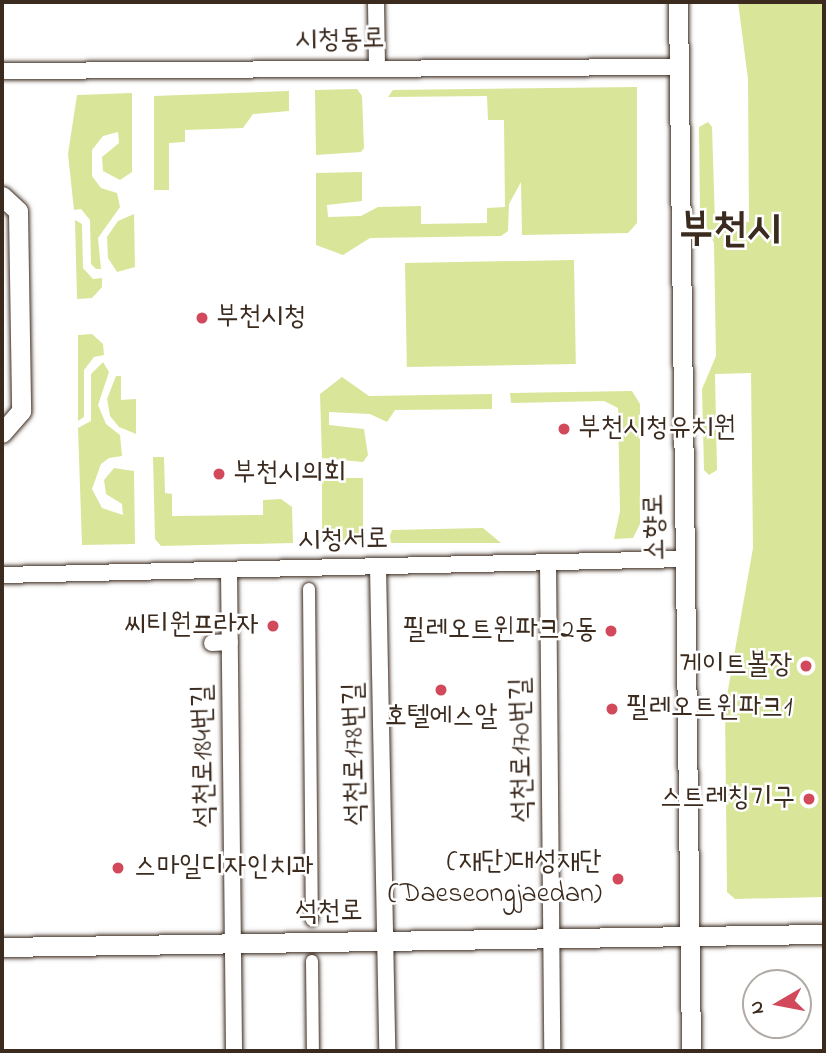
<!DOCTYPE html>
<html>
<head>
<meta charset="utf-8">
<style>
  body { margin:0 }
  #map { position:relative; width:826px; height:1053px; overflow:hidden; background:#fff; font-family:"Indie Flower","Poor Story",sans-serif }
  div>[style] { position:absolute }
  .green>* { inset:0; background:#d9e598; transform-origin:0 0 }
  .roads { filter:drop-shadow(0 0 2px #3b2a1e) drop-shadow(0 0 2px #3b2a1e) }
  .pedestrian>* { height:12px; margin:-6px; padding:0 6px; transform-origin:6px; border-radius:6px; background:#fff }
  .minor>* { height:16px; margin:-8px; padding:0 8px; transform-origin:8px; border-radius:8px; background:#fff }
  .tertiary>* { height:19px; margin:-9.5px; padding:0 9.5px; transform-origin:9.5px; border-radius:9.5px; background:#fff }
  .dots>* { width:19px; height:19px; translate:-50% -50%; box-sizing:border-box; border:4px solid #fff; border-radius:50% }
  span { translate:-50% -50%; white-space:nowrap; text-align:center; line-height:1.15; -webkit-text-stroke:5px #fff; paint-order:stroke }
  .street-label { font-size:28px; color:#3b2a1e }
  .poi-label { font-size:28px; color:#3b2a1e }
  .left { translate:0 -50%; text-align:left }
  .right { translate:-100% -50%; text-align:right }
  .town-label { font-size:42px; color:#3b2a1e; font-weight:700 }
  .frame { position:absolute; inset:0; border:4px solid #3b2a1e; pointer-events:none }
  .north { position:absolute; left:742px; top:969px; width:70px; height:70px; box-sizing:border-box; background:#fff; border:2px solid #b1aaa5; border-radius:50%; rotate:260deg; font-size:19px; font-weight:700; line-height:28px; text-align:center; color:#3b2a1e }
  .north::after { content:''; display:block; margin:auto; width:24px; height:32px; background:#d1495b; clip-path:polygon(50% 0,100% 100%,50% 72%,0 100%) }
</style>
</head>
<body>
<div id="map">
  <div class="green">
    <div style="clip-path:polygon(738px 2px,824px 2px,824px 897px,735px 899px,727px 892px,725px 707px,753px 548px,751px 373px,715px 374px,717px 470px,709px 475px,704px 470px,702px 389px,716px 356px,714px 243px,700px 214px,699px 127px,708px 122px,712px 127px,715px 223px,749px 222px,748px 79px)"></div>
    <div style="clip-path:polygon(637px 87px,637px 223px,628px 233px,522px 235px,521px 182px,509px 204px,508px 231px,501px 236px,370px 238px,343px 255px,316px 245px,316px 173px,362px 172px,362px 201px,327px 205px,328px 217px,361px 216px,378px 207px,421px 206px,421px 224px,487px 223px,487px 208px,505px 207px,504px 120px,488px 120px,487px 96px,388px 97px,393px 90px)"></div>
    <div style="clip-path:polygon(357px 89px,362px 96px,364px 148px,361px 152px,316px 155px,315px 90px)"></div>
    <div style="clip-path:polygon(289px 91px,289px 111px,253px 114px,243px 128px,185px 130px,185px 142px,169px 143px,169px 190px,154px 190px,154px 96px)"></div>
    <div style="clip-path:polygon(132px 93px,132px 172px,120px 180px,103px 171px,102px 157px,119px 143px,118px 132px,103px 136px,92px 150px,92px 176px,101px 188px,117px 193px,120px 207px,98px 238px,101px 269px,96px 269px,91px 264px,90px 220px,81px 209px,74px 210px,68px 154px,77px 95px)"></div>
    <div style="clip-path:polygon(134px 214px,135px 267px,117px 272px,108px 258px,107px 237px,118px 221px)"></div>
    <div style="clip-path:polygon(75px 220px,82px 224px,83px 268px,93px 279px,102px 278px,102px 287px,92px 298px,77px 299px)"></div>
    <div style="left:574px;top:260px;width:104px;height:169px;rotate:89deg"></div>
    <div style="clip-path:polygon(92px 334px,103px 344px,104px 355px,94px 357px,84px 370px,84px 417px,78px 421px,78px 335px)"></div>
    <div style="clip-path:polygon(103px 362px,109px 372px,98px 405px,106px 424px,120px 435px,122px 456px,109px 458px,101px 464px,92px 489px,102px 508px,123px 515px,122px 504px,106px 494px,104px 480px,114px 468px,134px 471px,135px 544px,82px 545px,78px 428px,91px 421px,91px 374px)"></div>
    <div style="clip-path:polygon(116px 376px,121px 376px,121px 400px,136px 399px,136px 434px,119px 427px,110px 416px,107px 399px)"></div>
    <div style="clip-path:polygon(342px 377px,369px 396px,492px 394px,492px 409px,395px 410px,387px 422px,370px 414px,329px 412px,329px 425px,364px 429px,368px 455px,363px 462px,322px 458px,320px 394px)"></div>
    <div style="clip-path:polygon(632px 391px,640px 404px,640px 524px,633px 538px,614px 539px,620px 511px,618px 408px,604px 401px,511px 403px,510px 393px)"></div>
    <div style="clip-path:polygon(153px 457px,164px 457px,165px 493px,172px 494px,172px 516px,263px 515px,263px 500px,281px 499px,292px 507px,293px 543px,161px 546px,155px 539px)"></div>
    <div style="left:322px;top:478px;width:41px;height:64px"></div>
    <div style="clip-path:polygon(483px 528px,501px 543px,391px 543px,390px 536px,392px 530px)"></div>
  </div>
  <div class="roads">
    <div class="pedestrian">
      <div style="left:309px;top:589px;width:331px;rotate:89.5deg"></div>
      <div style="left:312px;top:961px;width:90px;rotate:89.4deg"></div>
    </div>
    <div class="minor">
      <div style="left:376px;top:2px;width:65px;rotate:89.1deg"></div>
      <div style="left:2px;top:71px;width:677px;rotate:-0.34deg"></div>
      <div style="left:548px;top:562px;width:489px;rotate:89.5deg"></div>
      <div style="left:378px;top:567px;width:484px;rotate:88.9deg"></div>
      <div style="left:229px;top:570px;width:481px;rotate:89.4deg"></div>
      <div style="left:2px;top:575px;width:683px;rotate:-1.34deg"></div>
      <div style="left:212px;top:643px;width:18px;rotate:-3deg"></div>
    </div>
    <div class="tertiary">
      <div style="left:678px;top:2px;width:1049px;rotate:89.29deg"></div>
      <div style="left:2px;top:196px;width:22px;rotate:43deg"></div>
      <div style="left:18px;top:211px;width:200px;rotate:89.1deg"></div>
      <div style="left:21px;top:411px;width:29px;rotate:131deg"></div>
      <div style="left:2px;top:947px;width:822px;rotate:-0.91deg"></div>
    </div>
  </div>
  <div class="dots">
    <div style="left:202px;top:318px;background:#d1495b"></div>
    <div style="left:564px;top:429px;background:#d1495b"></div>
    <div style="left:219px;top:474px;background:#d1495b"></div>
    <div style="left:273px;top:626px;background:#d1495b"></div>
    <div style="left:611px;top:631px;background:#d1495b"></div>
    <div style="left:806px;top:666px;background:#d1495b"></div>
    <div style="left:441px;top:690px;background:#d1495b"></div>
    <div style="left:612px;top:709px;background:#d1495b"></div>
    <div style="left:809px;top:799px;background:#d1495b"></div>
    <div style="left:118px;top:868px;background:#d1495b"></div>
    <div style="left:618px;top:879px;background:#d1495b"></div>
  </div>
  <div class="street-label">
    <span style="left:340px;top:41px;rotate:-1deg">시청동로</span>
    <span style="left:656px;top:527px;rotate:-91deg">소향로</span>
    <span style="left:343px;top:541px;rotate:-1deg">시청서로</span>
    <span style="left:523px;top:750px;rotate:-91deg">석천로170번길</span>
    <span style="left:356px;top:754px;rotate:-91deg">석천로178번길</span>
    <span style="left:205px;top:756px;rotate:-91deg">석천로184번길</span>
    <span style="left:329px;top:913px;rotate:-1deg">석천로</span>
  </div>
  <div class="poi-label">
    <span class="left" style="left:216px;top:318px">부천시청</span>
    <span class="left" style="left:578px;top:429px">부천시청유치원</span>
    <span class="left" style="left:233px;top:474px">부천시의회</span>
    <span class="right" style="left:259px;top:626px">씨티원프라자</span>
    <span class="right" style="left:597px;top:631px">필레오트윈파크2동</span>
    <span class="right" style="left:792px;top:666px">게이트볼장</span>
    <span class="left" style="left:626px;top:709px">필레오트윈파크1</span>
    <span style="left:441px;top:718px">호텔에스알</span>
    <span class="right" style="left:795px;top:799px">스트레칭기구</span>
    <span class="right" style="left:602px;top:879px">(재단)대성재단<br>(Daeseongjaedan)</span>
    <span class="left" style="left:134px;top:868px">스마일디자인치과</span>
  </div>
  <div class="town-label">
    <span style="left:730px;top:231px">부천시</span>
  </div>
  <div class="frame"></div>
  <div class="north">N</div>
</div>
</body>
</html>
